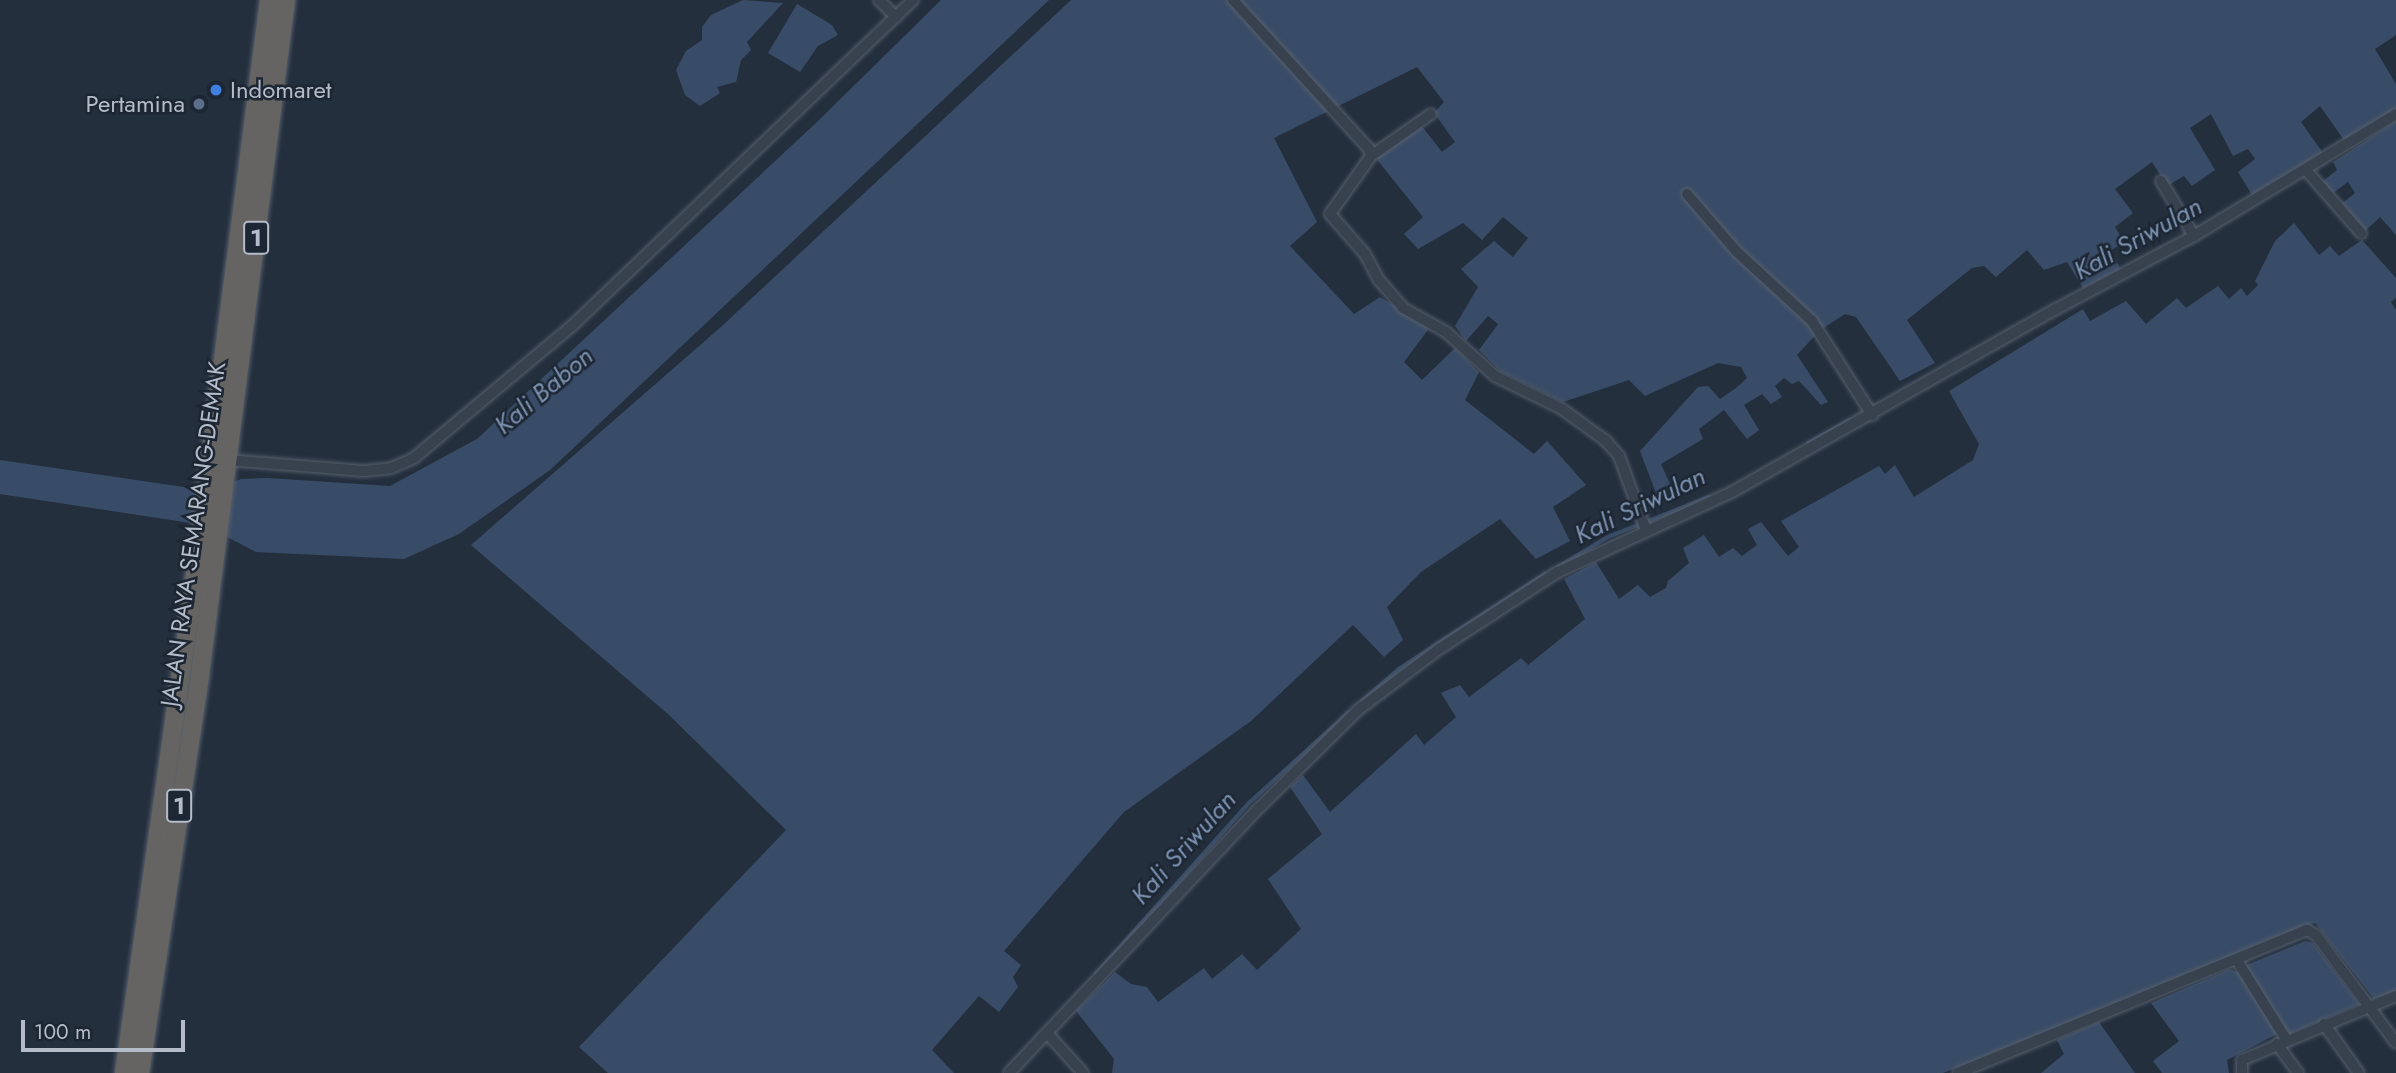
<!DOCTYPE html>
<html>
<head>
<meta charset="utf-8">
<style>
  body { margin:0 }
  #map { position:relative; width:2396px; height:1073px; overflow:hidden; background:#242f3e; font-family:Jost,sans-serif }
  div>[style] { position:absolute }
  .water>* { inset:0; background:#394c67 }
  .stream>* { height:3.5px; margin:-1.75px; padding:0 1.75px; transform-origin:1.75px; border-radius:1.75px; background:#394c67 }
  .roads { filter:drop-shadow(0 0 2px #565f6c) drop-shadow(0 0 2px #565f6c) }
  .minor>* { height:10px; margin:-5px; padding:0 5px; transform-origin:5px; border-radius:5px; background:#38414e }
  .trunk>* { height:18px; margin:-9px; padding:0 9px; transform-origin:9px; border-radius:9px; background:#656462 }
  .dots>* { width:19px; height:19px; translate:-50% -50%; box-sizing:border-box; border:4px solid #1d2633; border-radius:50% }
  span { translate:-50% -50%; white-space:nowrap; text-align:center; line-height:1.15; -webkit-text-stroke:5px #1d2633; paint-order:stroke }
  .shield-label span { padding:2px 5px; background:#1d2633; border:2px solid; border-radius:5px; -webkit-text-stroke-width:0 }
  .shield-label { font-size:23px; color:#b4bcc9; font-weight:700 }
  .poi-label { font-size:24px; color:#b4bcc9 }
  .left { translate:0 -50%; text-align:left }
  .right { translate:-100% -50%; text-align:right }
  .street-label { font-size:24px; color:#b4bcc9 }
  .water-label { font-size:26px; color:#7c92b1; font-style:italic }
  .scale { position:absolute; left:21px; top:1020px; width:164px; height:32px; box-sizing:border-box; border:4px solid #b4bcc9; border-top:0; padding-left:9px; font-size:21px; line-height:24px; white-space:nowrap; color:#b4bcc9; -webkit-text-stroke:5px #1d2633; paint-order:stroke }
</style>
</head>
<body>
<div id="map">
  <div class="water">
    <div style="clip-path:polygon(743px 0,783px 3px,747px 42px,751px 50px,741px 60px,736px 82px,717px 87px,720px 93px,700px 106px,685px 95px,676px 70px,686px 51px,702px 40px,702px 27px,711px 15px)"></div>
    <div style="clip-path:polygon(941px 0,1049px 0,550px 470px,459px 534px,404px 559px,256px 552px,204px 525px,0 494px,0 460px,211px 491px,241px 479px,268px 478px,390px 486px,477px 439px,817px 122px)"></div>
    <div style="clip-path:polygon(1071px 0,2396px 0,2396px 35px,2375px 49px,2396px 84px,2396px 109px,2344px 140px,2320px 106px,2301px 122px,2323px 153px,2252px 195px,2238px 172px,2255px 159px,2248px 149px,2233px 156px,2211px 114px,2190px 128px,2215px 170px,2192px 186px,2184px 176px,2167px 186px,2152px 162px,2115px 189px,2133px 213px,2115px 227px,2124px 242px,2110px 251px,2121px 269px,2083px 288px,2067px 262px,2044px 270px,2027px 250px,1996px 277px,1984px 266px,1972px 268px,1907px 320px,1935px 363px,1900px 381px,1856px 317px,1845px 314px,1819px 331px,1797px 355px,1828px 402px,1821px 405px,1799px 381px,1792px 384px,1784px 378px,1775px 386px,1782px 397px,1771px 404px,1762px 394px,1744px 405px,1759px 430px,1747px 439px,1724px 410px,1699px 429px,1703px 439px,1661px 464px,1674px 493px,1659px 501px,1640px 451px,1698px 387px,1708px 386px,1720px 399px,1736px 388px,1747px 378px,1741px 367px,1718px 363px,1645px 396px,1629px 380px,1563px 402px,1500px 371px,1479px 350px,1498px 324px,1488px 316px,1466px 341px,1455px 326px,1478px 287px,1461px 269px,1494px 241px,1513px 257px,1528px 238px,1503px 217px,1482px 240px,1463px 223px,1418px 249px,1404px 234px,1423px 217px,1375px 157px,1421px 125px,1442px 152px,1455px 142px,1434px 113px,1444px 102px,1417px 67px,1274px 138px,1317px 222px,1290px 246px,1354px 314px,1380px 297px,1430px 327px,1404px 362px,1422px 380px,1455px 348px,1479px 372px,1465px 400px,1534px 454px,1547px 441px,1586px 485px,1553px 507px,1570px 541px,1536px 559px,1500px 519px,1421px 572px,1387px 607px,1403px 640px,1384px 657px,1353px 625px,1251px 721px,1124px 812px,1004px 951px,1021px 965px,1013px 977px,1018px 987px,999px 1012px,979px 996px,932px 1050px,954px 1073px,608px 1073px,579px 1047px,786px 830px,669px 715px,471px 545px,722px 326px)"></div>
    <div style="clip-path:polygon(797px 4px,832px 25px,838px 35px,818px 46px,800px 72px,768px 53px)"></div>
    <div style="clip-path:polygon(2396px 121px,2396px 235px,2380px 217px,2364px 232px,2340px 205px,2355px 193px,2348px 182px,2333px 193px,2323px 181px,2337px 170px,2333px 162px)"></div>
    <div style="clip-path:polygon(2294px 223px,2319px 255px,2330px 246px,2339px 256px,2362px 240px,2396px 278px,2396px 298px,2391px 302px,2396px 310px,2396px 992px,2374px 999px,2315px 923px,1943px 1073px,1112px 1073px,1114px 1059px,1076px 1011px,1115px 972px,1131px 984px,1147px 987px,1158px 1002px,1204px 968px,1212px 979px,1242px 954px,1257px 970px,1301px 929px,1268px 879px,1322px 834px,1290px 787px,1303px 775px,1330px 812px,1416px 734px,1424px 745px,1456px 717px,1441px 693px,1460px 685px,1469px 697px,1521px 658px,1528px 665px,1585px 619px,1564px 579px,1596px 562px,1619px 599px,1638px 585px,1650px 597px,1666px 588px,1668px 581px,1689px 563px,1683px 548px,1704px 535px,1719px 557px,1733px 548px,1742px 556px,1757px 545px,1748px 529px,1761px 522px,1788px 556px,1799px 547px,1781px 521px,1879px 466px,1885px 474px,1895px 465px,1914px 497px,1973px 460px,1979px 444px,1949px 391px,2083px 309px,2090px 321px,2126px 301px,2146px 324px,2177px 298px,2186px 308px,2218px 286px,2229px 299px,2241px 288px,2247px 296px,2258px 285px,2255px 281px,2275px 241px)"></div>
    <div style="clip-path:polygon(2305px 941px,2313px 943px,2359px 1004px,2289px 1034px,2244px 966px)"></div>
    <div style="clip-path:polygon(2230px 969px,2239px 973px,2277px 1034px,2227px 1060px,2229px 1073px,2162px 1073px,2153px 1061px,2179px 1041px,2151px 1003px)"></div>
    <div style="clip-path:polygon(2099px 1022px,2135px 1073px,2041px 1073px,2064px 1054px,2057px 1040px)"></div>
  </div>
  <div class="stream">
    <div style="left:1808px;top:443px;width:48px;rotate:-28.7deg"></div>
    <div style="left:1558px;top:567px;width:58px;rotate:-31deg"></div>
    <div style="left:1608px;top:537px;width:109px;rotate:-21.6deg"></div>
    <div style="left:1362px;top:701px;width:49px;rotate:-40.9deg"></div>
    <div style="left:1399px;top:669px;width:174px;rotate:-33.1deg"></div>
    <div style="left:1096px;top:974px;width:231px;rotate:-48.2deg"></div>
    <div style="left:1250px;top:802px;width:132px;rotate:-42.2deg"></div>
  </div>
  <div class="roads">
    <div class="minor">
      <div style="left:879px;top:0;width:24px;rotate:45deg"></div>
      <div style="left:1233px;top:0;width:202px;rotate:47.6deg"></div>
      <div style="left:1369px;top:149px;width:7px;rotate:74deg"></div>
      <div style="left:1371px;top:156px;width:71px;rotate:125.3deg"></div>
      <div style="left:1330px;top:214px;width:53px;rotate:48.8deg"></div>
      <div style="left:1365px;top:254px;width:30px;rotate:62deg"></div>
      <div style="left:1379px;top:280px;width:37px;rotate:49deg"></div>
      <div style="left:1403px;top:308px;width:49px;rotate:29.2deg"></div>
      <div style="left:1446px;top:332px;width:66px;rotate:41.9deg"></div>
      <div style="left:1495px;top:376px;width:75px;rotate:26.2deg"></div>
      <div style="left:1562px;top:409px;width:54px;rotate:36deg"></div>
      <div style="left:1606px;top:441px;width:20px;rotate:49deg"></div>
      <div style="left:1619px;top:456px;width:79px;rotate:70deg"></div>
      <div style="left:1371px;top:156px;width:73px;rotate:-35deg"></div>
      <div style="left:2306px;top:170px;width:84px;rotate:48.9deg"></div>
      <div style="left:2161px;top:181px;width:64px;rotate:59deg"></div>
      <div style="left:1687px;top:194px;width:75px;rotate:49.3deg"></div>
      <div style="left:1736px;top:251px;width:103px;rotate:42.6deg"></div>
      <div style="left:1812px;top:321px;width:112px;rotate:57.4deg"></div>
      <div style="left:228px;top:460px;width:136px;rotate:4.6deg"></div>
      <div style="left:364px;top:471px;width:27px;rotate:-6deg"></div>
      <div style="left:391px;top:468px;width:25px;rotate:-23deg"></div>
      <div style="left:414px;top:458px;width:206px;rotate:-39.9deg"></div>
      <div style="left:572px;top:326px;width:472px;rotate:-43.7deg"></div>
      <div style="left:2236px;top:959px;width:94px;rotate:58deg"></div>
      <div style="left:2324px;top:1024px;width:60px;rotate:54.5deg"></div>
      <div style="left:1047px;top:1033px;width:54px;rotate:48deg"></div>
      <div style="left:2277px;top:1044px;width:36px;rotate:54deg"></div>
      <div style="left:1009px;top:1073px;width:364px;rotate:-46.7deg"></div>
      <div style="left:1259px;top:808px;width:139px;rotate:-44.7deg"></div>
      <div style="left:1358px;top:710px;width:101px;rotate:-37deg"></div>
      <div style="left:1439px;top:649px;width:140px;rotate:-33deg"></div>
      <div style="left:1556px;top:573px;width:196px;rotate:-24.7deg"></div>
      <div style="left:1734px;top:491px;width:370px;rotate:-29.5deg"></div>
      <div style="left:2056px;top:309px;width:156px;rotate:-27.9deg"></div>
      <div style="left:2194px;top:236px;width:236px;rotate:-31.1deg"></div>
      <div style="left:1958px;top:1073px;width:377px;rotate:-22.3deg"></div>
      <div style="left:2307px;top:930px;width:10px;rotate:29deg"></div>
      <div style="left:2316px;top:935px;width:134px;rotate:53.5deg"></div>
      <div style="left:2242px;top:1073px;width:13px;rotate:-90deg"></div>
      <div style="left:2242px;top:1060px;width:167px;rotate:-22.6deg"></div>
    </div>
    <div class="trunk">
      <div style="left:124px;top:1073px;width:539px;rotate:-81.9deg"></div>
      <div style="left:200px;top:539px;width:543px;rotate:-82.7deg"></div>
      <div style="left:140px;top:1073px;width:402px;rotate:-81.4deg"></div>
      <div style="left:200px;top:675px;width:680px;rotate:-82.74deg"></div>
    </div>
  </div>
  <div class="dots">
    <div style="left:216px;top:90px;background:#3f7fe0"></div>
    <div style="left:199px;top:104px;background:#5c6f8a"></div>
  </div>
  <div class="shield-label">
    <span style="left:256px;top:238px">1</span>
    <span style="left:179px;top:806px">1</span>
  </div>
  <div class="poi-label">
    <span class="left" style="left:230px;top:90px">Indomaret</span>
    <span class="right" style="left:185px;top:104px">Pertamina</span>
  </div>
  <div class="street-label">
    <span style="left:193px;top:534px;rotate:-82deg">JALAN RAYA SEMARANG-DEMAK</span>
  </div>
  <div class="water-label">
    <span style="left:2138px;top:239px;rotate:-29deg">Kali Sriwulan</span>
    <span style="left:544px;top:391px;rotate:-40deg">Kali Babon</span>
    <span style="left:1640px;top:506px;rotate:-26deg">Kali Sriwulan</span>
    <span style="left:1184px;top:848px;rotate:-48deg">Kali Sriwulan</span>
  </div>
  <div class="scale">100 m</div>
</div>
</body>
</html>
